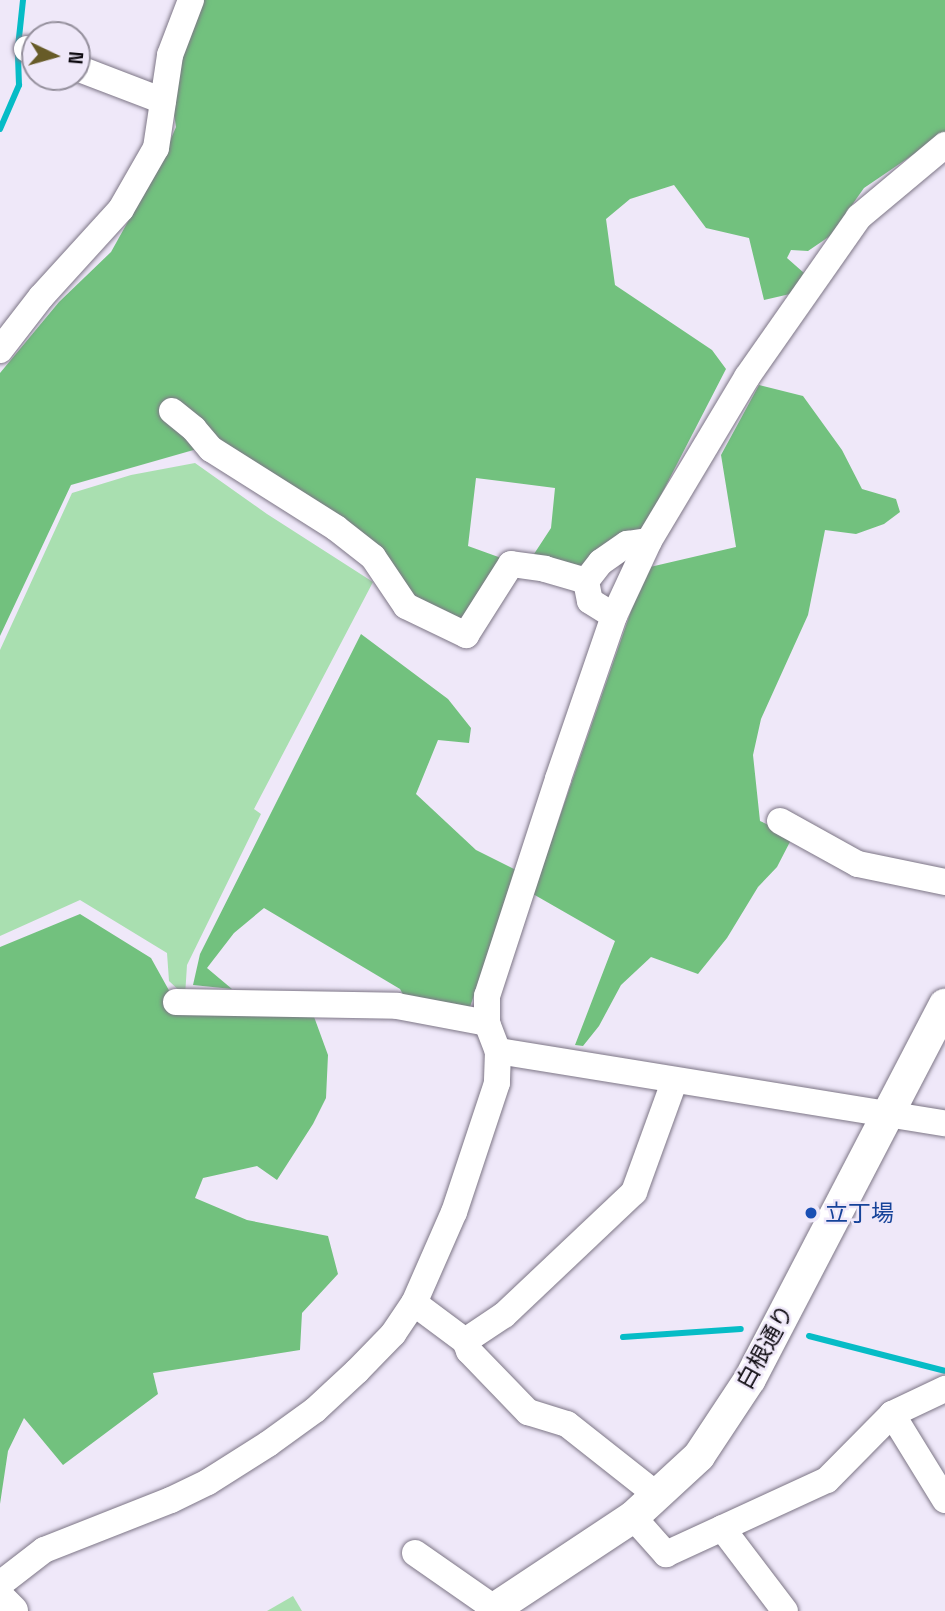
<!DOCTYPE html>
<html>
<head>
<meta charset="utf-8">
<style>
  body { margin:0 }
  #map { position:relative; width:945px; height:1611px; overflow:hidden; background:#efe8f9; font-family:"Space Grotesk","Noto Sans JP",sans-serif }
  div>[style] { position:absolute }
  .green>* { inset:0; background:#a9dfb0 }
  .forest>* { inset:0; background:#72c17e }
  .stream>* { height:6px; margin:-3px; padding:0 3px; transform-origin:3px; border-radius:3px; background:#06bcc6 }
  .roads { filter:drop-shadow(0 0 2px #7d7686) drop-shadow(0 0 2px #7d7686) }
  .minor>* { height:26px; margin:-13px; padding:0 13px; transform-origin:13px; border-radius:13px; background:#fff }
  .tertiary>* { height:32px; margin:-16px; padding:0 16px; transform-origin:16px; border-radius:16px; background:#fff }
  .dots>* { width:19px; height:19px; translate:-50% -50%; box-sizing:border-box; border:4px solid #efe8f9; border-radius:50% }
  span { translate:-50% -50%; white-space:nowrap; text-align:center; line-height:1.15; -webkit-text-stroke:5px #efe8f9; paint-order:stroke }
  .transit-label { font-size:23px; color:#164399 }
  .left { translate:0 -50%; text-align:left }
  .street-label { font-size:23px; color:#0f0c12 }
  .north { position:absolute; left:21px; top:21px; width:70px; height:70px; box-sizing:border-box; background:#efe8f9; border:2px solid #95909d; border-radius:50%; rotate:95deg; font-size:19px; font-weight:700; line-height:28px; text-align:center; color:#0f0c12 }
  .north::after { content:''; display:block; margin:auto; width:24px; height:32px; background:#675b28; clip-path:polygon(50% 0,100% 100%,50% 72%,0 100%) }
</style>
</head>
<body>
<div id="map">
  <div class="green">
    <div style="clip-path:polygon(195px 463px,267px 514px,373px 582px,254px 809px,261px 814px,187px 965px,185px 996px,169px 981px,167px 953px,80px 900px,0 936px,0 650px,72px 493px,131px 475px)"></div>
    <div style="clip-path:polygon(293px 1596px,302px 1611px,267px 1611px)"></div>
  </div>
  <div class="forest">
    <div style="clip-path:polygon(198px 0,945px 0,945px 133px,864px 188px,830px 236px,808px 251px,791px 250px,787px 258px,804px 273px,790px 294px,764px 300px,749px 238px,706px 228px,674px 185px,630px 199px,606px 219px,615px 285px,712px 350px,726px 369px,642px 532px,588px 572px,534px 554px,551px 528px,555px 488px,476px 478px,468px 546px,504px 559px,462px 621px,413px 600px,211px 445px,71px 485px,0 636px,0 373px,59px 302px,111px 252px,161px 162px,176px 127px,168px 75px)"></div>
    <div style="clip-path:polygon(759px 385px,803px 396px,842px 450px,862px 489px,896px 499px,900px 512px,884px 524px,856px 534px,825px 530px,808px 615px,761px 719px,753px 755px,760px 821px,793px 836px,777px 867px,758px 887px,727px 938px,698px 974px,651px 957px,621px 985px,599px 1026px,583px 1046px,575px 1045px,615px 941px,533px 894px,639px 588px,650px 567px,736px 547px,721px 455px)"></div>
    <div style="clip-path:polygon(361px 634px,448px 699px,471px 728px,469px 743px,438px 740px,416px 794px,476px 850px,516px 870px,468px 1013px,407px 1002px,400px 989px,264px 908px,234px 933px,207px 968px,232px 989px,193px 985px,200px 954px)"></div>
    <div style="clip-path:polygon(80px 914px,151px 958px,181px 1012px,313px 1014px,328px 1055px,326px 1098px,313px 1124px,277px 1180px,257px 1166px,203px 1178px,195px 1198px,247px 1220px,328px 1236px,338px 1274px,302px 1313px,300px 1350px,153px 1373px,158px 1394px,63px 1465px,24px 1418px,8px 1451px,0 1504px,0 947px)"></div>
  </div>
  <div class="stream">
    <div style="left:0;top:129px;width:48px;rotate:-66.6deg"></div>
    <div style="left:19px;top:85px;width:38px;rotate:-92deg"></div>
    <div style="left:18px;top:47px;width:47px;rotate:-83.9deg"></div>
    <div style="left:809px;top:1336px;width:140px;rotate:14.4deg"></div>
    <div style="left:623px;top:1337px;width:118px;rotate:-3.9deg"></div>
  </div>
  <div class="roads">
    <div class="minor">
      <div style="left:27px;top:49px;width:9px;rotate:21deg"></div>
      <div style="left:77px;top:68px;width:92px;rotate:21deg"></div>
      <div style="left:945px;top:145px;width:112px;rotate:140.1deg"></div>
      <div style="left:859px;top:217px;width:195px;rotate:125deg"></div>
      <div style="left:747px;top:377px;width:191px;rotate:120.9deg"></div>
      <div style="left:649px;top:541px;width:83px;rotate:115deg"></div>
      <div style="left:614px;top:616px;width:172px;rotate:109deg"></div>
      <div style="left:558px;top:779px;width:228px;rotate:108.1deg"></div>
      <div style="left:487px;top:996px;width:27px;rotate:90deg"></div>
      <div style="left:487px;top:1023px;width:30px;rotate:69deg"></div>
      <div style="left:498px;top:1051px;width:453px;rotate:9.2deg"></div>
      <div style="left:0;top:350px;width:67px;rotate:-52.3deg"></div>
      <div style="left:41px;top:297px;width:119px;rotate:-47.7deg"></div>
      <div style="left:121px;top:209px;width:70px;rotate:-60.2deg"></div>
      <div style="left:156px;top:148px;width:94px;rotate:-81.4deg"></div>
      <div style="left:170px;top:55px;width:59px;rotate:-69.1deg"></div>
      <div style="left:172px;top:411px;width:28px;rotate:39deg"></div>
      <div style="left:194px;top:429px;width:26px;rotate:50deg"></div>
      <div style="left:211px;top:449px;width:148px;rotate:32.3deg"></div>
      <div style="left:336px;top:528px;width:47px;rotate:38.1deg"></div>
      <div style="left:373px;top:557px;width:59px;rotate:56deg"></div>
      <div style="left:406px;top:606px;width:67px;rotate:25.8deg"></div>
      <div style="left:466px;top:635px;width:84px;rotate:-57.6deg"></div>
      <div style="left:511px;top:564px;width:34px;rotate:8deg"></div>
      <div style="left:545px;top:569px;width:43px;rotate:16.3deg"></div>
      <div style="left:586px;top:581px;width:20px;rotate:79deg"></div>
      <div style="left:590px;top:601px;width:28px;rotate:32deg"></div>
      <div style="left:586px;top:581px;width:24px;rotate:-52deg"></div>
      <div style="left:601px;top:562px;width:32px;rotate:-35deg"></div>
      <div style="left:627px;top:544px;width:22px;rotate:-8deg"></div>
      <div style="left:780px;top:821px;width:89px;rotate:28.9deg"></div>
      <div style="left:858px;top:864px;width:89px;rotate:11.7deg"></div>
      <div style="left:176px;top:1002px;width:221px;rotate:1deg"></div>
      <div style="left:397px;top:1006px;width:92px;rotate:10.7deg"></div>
      <div style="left:498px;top:1051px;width:32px;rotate:92deg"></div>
      <div style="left:497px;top:1083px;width:136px;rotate:108.4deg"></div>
      <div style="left:454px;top:1212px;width:99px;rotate:113.7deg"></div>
      <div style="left:414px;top:1303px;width:64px;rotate:36.7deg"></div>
      <div style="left:465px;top:1341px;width:47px;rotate:-33.7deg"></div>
      <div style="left:504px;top:1315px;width:179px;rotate:-43.4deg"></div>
      <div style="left:634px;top:1192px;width:117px;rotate:-70deg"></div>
      <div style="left:465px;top:1341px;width:11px;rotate:68deg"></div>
      <div style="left:469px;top:1351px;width:85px;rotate:46deg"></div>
      <div style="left:528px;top:1412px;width:41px;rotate:17.1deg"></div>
      <div style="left:567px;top:1424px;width:115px;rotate:38.3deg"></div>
      <div style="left:892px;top:1414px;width:101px;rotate:58.4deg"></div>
      <div style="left:633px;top:1517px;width:50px;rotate:48.3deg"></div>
      <div style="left:666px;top:1554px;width:177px;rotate:-24.7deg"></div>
      <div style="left:827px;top:1480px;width:93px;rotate:-45.4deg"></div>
      <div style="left:892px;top:1414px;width:59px;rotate:-25.3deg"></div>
      <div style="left:722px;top:1528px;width:104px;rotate:52.8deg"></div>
      <div style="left:415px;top:1553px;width:101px;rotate:34.9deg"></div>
      <div style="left:0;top:1584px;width:56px;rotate:-37.7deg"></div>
      <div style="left:44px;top:1550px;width:136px;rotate:-21.5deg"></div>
      <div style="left:171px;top:1500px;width:41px;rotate:-25.9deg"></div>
      <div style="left:208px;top:1482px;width:71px;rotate:-32.3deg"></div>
      <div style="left:268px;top:1444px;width:58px;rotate:-35.9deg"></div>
      <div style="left:315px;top:1410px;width:57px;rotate:-42.9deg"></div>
      <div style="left:357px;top:1371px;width:52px;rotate:-45.8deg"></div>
      <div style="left:393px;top:1334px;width:37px;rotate:-56deg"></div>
    </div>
    <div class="tertiary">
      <div style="left:0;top:1599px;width:17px;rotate:45deg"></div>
      <div style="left:491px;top:1611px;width:170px;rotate:-33.5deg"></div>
      <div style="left:633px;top:1517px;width:90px;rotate:-42.7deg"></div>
      <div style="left:699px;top:1456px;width:92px;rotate:-56.5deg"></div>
      <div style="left:750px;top:1379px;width:422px;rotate:-62.5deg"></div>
    </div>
  </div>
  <div class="dots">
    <div style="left:811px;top:1213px;background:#1a4fb4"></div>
  </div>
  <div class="transit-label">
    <span class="left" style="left:825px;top:1213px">立丁場</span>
  </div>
  <div class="street-label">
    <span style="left:765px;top:1347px;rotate:-61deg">白根通り</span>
  </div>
  <div class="north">N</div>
</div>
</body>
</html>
